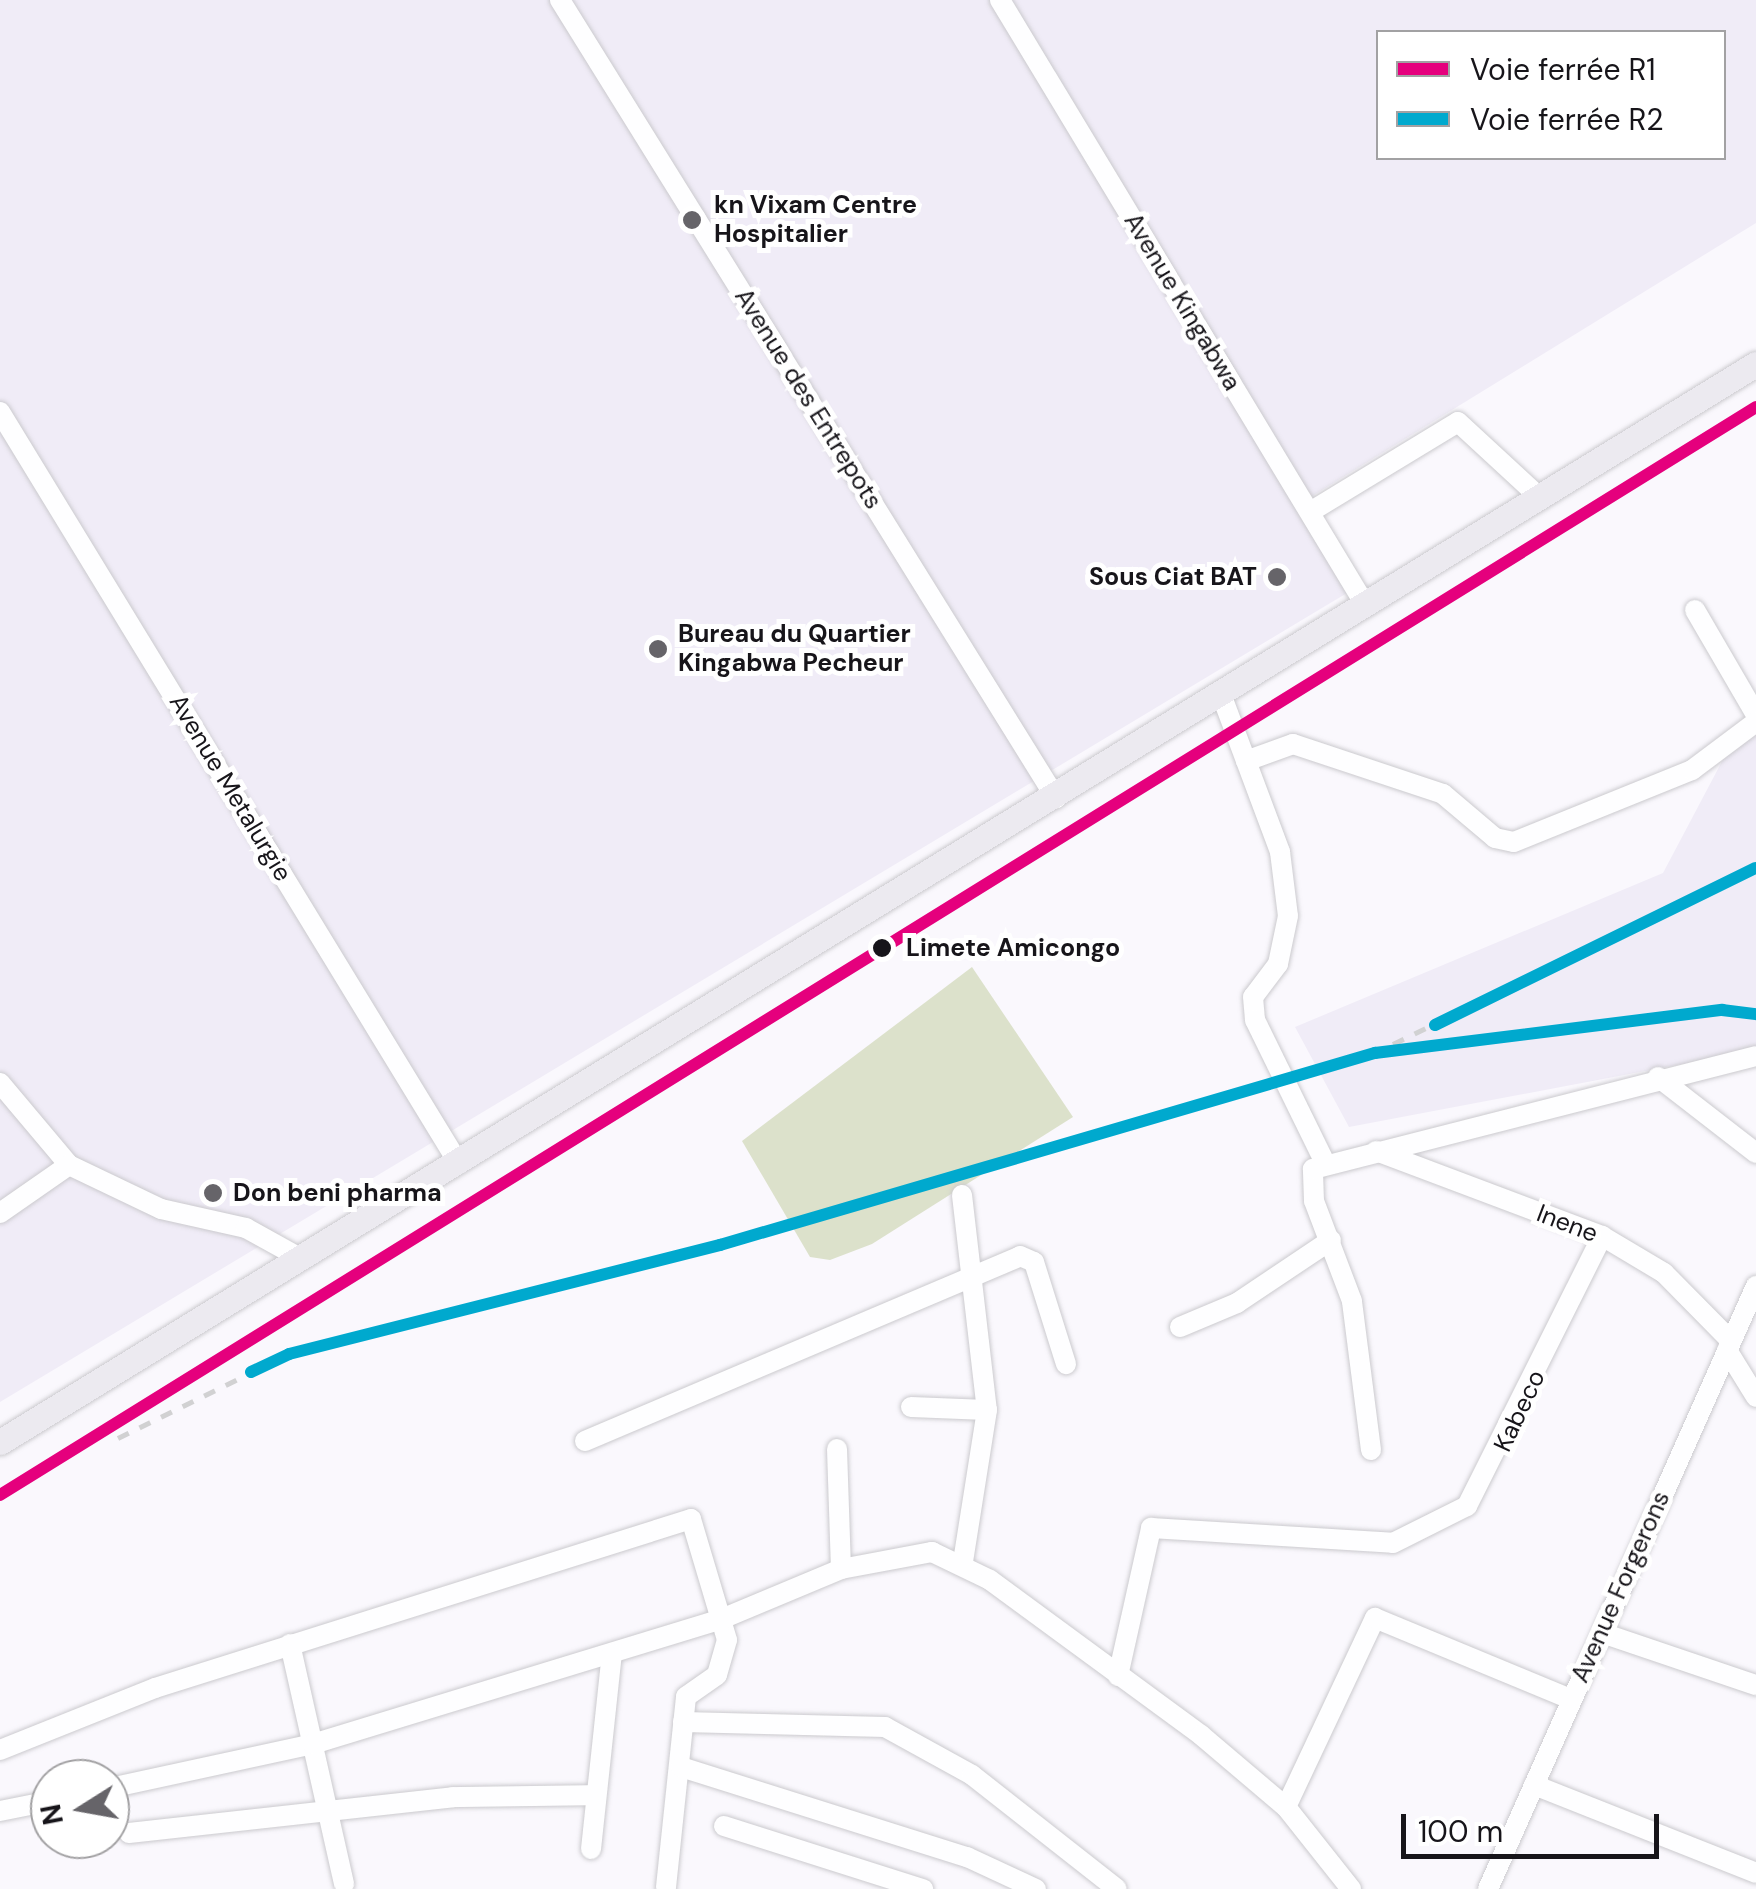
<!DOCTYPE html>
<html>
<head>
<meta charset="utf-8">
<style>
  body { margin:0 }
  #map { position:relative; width:1756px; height:1889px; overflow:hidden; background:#faf8fd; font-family:"DM Sans",sans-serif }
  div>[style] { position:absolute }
  .built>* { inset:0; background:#f0ecf7 }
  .green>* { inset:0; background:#dce1cb }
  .roads { filter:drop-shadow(0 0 2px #cbcace) drop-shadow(0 0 2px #cbcace) }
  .minor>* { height:20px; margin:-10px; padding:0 10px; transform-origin:10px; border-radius:10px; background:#fefeff }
  .major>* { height:25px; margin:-12.5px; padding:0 12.5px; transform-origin:12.5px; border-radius:12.5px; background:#eceaf0 }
  .rail>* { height:5px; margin-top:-2.5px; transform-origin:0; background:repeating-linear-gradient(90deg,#d1d1d2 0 12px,transparent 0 24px) }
  .rail-1>* { height:12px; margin:-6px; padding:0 6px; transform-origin:6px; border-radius:6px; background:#e5007d }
  .rail-2>* { height:12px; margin:-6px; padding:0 6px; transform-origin:6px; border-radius:6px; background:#00a9ce }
  .dots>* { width:28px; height:28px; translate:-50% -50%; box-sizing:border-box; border:5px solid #fff; border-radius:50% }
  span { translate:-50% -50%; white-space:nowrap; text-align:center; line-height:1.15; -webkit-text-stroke:10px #fff; paint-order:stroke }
  .poi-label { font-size:25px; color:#17151a; font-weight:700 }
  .left { translate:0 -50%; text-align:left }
  .right { translate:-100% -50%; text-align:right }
  .street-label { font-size:25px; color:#17151a }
  .stop-label { font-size:25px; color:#17151a; font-weight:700 }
  .legend { position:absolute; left:1376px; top:30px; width:350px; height:130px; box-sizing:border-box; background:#fff; border:2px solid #a2a1a3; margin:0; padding:12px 18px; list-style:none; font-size:30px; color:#17151a }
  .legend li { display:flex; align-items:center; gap:20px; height:50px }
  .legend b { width:50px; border:2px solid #a2a1a3 }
  .north { position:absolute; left:30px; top:1759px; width:100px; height:100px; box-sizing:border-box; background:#fff; border:2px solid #a2a1a3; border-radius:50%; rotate:259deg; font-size:28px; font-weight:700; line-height:40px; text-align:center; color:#17151a }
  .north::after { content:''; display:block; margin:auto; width:35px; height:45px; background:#666469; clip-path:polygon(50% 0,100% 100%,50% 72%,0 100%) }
  .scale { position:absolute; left:1401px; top:1814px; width:258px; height:45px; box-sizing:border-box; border:5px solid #17151a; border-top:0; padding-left:12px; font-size:30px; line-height:35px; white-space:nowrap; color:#17151a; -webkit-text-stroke:8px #fff; paint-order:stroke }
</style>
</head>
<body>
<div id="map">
  <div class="built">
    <div style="clip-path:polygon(evenodd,0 0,1756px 0,1756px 223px,1304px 501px,1357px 587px,0 1402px,0 0,1378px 32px,1724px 32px,1724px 158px,1378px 158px,1378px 32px)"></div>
    <div style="clip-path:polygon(1756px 697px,1756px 1050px,1349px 1127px,1295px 1027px,1663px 873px)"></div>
  </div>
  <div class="green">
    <div style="clip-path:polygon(972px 967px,1073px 1117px,872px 1244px,830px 1260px,810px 1257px,742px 1141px)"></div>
  </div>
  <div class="roads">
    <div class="minor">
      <div style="left:560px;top:0;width:940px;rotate:58.14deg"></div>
      <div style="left:1000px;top:0;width:704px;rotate:58.88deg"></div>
      <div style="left:0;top:412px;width:881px;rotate:58.6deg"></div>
      <div style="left:1310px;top:512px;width:173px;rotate:-31.3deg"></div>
      <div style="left:1458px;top:422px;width:108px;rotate:42.7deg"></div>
      <div style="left:1695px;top:610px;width:121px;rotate:59.8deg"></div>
      <div style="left:1221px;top:694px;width:169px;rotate:69.5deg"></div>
      <div style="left:1280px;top:852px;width:64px;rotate:82.9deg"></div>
      <div style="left:1288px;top:916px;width:49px;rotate:101.8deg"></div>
      <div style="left:1278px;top:964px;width:41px;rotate:127.1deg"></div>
      <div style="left:1253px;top:997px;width:23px;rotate:85deg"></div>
      <div style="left:1255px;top:1020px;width:159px;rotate:63.9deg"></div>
      <div style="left:1246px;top:761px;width:50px;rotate:-19.9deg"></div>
      <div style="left:1293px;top:744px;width:158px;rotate:18.4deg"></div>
      <div style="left:1443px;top:794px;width:68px;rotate:40.2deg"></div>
      <div style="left:1495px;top:838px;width:19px;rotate:12deg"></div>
      <div style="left:1514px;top:842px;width:192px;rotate:-22deg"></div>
      <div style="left:1692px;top:770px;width:80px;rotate:-36.9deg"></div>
      <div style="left:1658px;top:1077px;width:124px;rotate:37.8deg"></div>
      <div style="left:0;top:1083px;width:107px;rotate:49.9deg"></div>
      <div style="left:69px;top:1165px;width:84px;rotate:145.2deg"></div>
      <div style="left:1376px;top:1151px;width:241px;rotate:20.6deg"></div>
      <div style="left:1602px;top:1236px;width:72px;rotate:30.8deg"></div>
      <div style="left:1664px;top:1273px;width:95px;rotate:45.4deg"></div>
      <div style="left:69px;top:1165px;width:102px;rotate:25.6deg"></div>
      <div style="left:161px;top:1209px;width:87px;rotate:12.6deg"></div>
      <div style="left:246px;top:1228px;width:64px;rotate:29deg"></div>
      <div style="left:962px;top:1195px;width:216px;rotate:83.4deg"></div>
      <div style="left:987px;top:1410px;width:154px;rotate:99deg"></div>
      <div style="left:1180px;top:1327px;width:62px;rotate:-22.8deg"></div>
      <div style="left:1237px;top:1303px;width:113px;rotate:-33.8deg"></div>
      <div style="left:1727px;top:1350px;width:55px;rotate:58.3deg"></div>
      <div style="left:911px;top:1407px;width:76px;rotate:2.3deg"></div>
      <div style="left:585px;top:1441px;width:473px;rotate:-23deg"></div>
      <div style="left:1020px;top:1256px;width:15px;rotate:23deg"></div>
      <div style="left:1034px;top:1262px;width:107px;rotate:72.6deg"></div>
      <div style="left:837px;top:1449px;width:120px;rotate:88.1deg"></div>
      <div style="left:1371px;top:1450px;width:150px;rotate:-97.3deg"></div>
      <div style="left:1352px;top:1301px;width:107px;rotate:-110.8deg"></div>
      <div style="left:1314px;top:1201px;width:32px;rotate:-92deg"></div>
      <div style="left:1313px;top:1169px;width:457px;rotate:-14.3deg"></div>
      <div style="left:1602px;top:1633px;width:163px;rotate:18.7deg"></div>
      <div style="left:290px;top:1644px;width:246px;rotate:77.3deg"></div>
      <div style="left:1118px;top:1676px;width:152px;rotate:-77.4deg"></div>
      <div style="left:1151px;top:1528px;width:242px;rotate:3.5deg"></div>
      <div style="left:1393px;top:1543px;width:83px;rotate:-26.6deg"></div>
      <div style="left:1467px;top:1506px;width:302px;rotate:-63.4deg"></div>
      <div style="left:683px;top:1722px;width:202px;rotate:1.4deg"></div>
      <div style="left:885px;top:1727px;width:99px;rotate:28.9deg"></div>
      <div style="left:972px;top:1775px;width:184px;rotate:38.2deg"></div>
      <div style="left:0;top:1750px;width:167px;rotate:-21.8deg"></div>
      <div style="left:155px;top:1688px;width:562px;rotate:-17.5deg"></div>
      <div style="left:691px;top:1519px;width:126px;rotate:73.4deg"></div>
      <div style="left:727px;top:1640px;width:36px;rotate:106deg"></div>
      <div style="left:717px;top:1675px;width:38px;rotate:145deg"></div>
      <div style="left:686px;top:1697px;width:192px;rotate:96deg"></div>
      <div style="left:681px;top:1767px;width:300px;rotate:17.5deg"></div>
      <div style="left:967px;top:1857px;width:76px;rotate:24.9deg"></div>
      <div style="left:1534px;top:1785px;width:239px;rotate:21.6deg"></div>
      <div style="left:110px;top:1788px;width:208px;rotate:-12.2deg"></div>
      <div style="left:313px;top:1744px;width:430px;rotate:-17deg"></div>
      <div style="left:724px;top:1618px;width:127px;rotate:-22.7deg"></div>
      <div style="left:841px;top:1569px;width:93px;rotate:-10.6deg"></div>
      <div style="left:932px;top:1552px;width:64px;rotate:25.8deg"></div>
      <div style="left:990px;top:1580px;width:262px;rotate:36.3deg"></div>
      <div style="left:1201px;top:1735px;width:111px;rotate:40.3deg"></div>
      <div style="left:1286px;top:1807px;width:105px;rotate:51.6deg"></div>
      <div style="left:1286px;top:1807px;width:209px;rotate:-64.8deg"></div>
      <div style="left:1375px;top:1618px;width:212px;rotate:22.5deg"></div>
      <div style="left:0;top:1811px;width:51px;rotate:-11.3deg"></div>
      <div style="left:724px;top:1826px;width:209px;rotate:17.6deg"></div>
      <div style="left:129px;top:1833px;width:326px;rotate:-6.3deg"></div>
      <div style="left:453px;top:1797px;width:142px;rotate:-0.8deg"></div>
      <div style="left:591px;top:1849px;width:196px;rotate:-83.9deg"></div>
      <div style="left:1488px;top:1889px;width:660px;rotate:-66.04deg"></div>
    </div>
    <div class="major">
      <div style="left:0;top:1442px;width:2060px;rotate:-31.55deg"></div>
    </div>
  </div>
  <div class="rail">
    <div style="left:1393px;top:1044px;width:403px;rotate:-25.9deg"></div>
    <div style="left:118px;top:1438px;width:191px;rotate:-26.2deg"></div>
    <div style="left:289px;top:1354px;width:445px;rotate:-14.2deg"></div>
    <div style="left:720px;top:1245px;width:683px;rotate:-16.34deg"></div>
    <div style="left:1375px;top:1053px;width:350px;rotate:-7.1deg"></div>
    <div style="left:1722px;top:1010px;width:34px;rotate:7deg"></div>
  </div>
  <div class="rail-1">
    <div style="left:0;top:1495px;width:2066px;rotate:-31.78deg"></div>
  </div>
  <div class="rail-2">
    <div style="left:1435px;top:1025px;width:357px;rotate:-26.1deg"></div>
    <div style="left:251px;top:1372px;width:42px;rotate:-25.3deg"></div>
    <div style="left:289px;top:1354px;width:445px;rotate:-14.2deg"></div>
    <div style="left:720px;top:1245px;width:683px;rotate:-16.34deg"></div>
    <div style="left:1375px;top:1053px;width:350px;rotate:-7.1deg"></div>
    <div style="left:1722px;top:1010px;width:34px;rotate:7deg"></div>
  </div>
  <div class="dots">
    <div style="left:692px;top:220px;background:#666469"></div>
    <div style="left:1277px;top:577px;background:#666469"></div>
    <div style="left:658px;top:649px;background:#666469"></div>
    <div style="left:882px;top:948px;background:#17151a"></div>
    <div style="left:213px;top:1193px;background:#666469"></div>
  </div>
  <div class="poi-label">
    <span class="left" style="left:714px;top:220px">kn Vixam Centre<br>Hospitalier</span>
    <span class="right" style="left:1257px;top:577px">Sous Ciat BAT</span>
    <span class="left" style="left:678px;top:649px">Bureau du Quartier<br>Kingabwa Pecheur</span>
    <span class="left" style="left:233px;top:1193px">Don beni pharma</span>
  </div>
  <div class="street-label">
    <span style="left:1182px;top:302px;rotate:59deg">Avenue Kingabwa</span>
    <span style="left:808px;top:399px;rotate:58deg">Avenue des Entrepots</span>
    <span style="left:230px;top:788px;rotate:59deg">Avenue Metalurgie</span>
    <span style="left:1567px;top:1224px;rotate:21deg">Inene</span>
    <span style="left:1520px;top:1411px;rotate:-65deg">Kabeco</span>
    <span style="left:1621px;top:1587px;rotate:-66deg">Avenue Forgerons</span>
  </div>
  <div class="stop-label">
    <span class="left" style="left:906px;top:948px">Limete Amicongo</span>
  </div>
  <ul class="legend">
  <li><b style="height:12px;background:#e5007d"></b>Voie ferrée R1</li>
  <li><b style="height:12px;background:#00a9ce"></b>Voie ferrée R2</li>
  </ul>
  <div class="north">N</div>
  <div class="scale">100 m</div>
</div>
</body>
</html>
